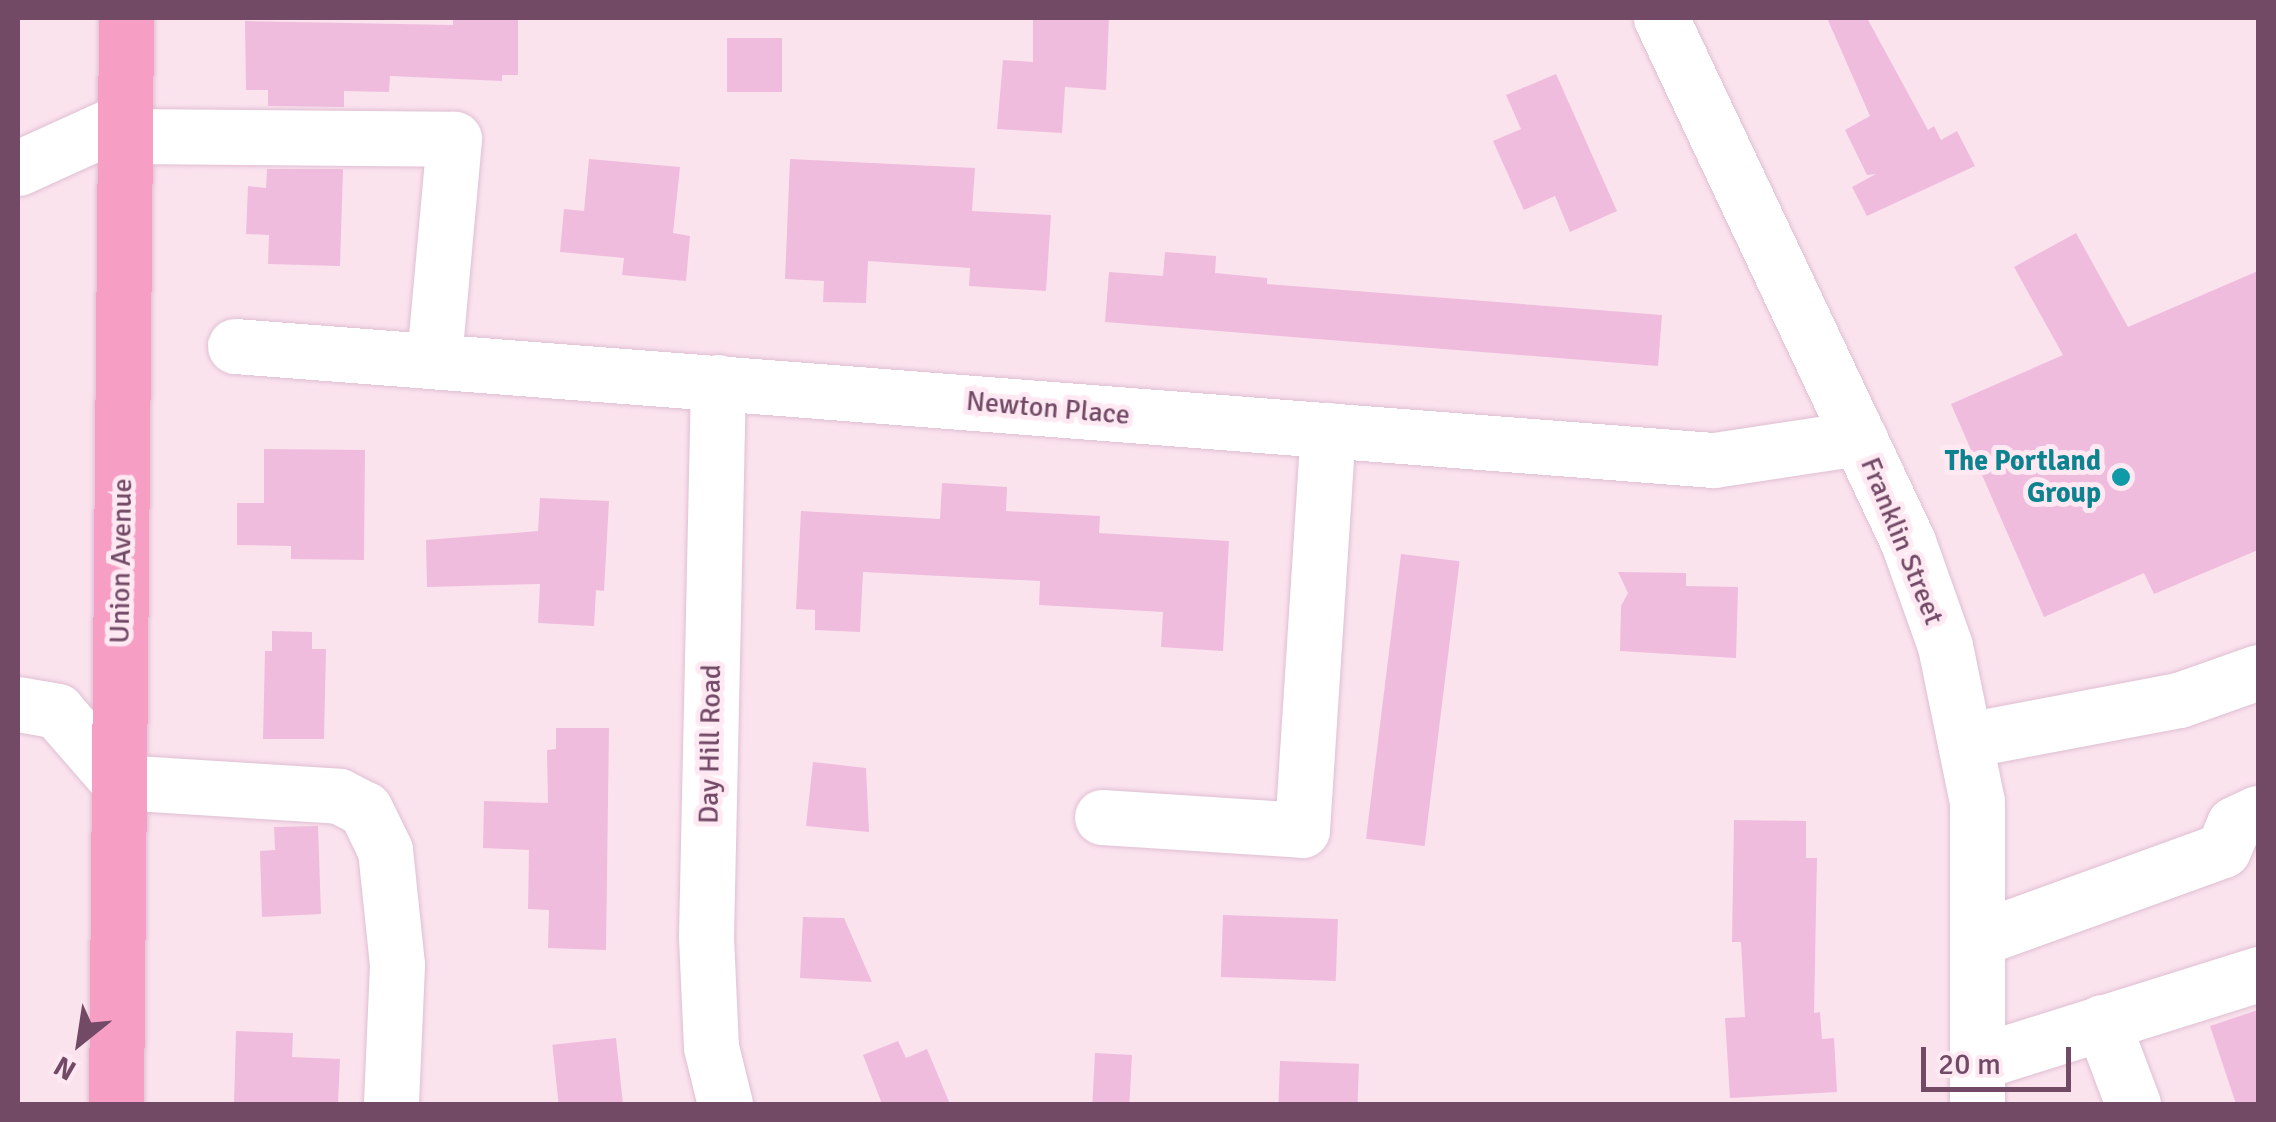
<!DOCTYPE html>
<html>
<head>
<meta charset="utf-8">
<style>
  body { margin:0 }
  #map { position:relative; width:2276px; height:1122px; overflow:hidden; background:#fbe3ee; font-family:Signika,sans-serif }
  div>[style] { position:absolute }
  .building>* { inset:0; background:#efbcde; transform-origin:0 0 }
  .roads { filter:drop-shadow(0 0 2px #dfbfd2) drop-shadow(0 0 2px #dfbfd2) }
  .minor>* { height:55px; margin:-27.5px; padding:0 27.5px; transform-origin:27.5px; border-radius:27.5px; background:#fff }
  .major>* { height:55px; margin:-27.5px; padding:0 27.5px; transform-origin:27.5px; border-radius:27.5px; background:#f79ec5 }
  .dots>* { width:28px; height:28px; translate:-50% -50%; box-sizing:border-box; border:5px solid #fee9f3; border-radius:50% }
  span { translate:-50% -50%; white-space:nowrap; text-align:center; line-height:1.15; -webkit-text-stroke:10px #fee9f3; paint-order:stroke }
  .street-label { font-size:28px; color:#724a66 }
  .culture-label { font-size:28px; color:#0d838f; font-weight:700 }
  .right { translate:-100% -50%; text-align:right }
  .frame { position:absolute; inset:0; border:20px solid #724a66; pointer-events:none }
  .north { position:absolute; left:30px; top:992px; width:100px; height:100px; -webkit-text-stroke:8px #fee9f3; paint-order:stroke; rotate:210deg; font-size:28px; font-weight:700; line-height:40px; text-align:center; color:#724a66 }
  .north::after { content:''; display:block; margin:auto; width:35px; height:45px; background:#724a66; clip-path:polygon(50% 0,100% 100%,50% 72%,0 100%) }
  .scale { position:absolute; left:1921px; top:1047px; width:150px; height:45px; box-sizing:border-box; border:5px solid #724a66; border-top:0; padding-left:12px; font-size:30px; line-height:35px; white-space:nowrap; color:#724a66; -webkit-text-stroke:8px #fee9f3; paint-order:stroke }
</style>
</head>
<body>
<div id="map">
  <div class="building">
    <div style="clip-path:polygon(453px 18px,518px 18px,518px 75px,502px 75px,502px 81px,390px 76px,389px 92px,344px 91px,344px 107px,268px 106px,268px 90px,246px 90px,245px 21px,453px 25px)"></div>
    <div style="clip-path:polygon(1033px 18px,1109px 18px,1106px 90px,1065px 87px,1062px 133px,997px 129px,1003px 60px,1033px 62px)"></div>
    <div style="clip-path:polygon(1827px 18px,1867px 18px,1928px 130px,1934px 126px,1941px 140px,1957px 131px,1975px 166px,1867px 216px,1852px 187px,1876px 174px,1867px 175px,1845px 130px,1870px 116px)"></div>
    <div style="left:727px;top:38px;width:55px;height:54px"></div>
    <div style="clip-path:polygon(1556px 74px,1617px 211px,1570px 232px,1555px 196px,1524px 210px,1493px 141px,1521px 129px,1506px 95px)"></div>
    <div style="clip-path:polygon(589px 159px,680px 167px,673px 233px,690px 236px,686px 281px,622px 275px,624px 258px,560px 252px,564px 209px,584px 211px)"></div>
    <div style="clip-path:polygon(790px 159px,975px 168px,972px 211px,1051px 215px,1046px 291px,969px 286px,970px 268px,868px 261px,866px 303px,823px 302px,824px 281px,785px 279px)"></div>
    <div style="clip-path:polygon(267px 169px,343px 169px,340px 266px,268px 264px,269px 235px,246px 234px,248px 186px,266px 188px)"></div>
    <div style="clip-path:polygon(2076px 233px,2128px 327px,2258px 271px,2258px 550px,2154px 594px,2144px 573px,2044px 617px,1951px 404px,2063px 355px,2014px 267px)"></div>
    <div style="clip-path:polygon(1165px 252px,1216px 256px,1215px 273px,1267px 278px,1267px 284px,1662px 315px,1658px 366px,1105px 322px,1109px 272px,1163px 276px)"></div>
    <div style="clip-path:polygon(264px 449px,365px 450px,364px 560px,291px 559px,291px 546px,237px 545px,237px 503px,264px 503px)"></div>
    <div style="clip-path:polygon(942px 483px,1007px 487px,1006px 511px,1100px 516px,1099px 533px,1229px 541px,1223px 651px,1161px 647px,1163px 612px,1039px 605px,1040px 581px,863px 572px,860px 632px,815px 630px,815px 610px,796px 609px,801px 511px,940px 519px)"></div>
    <div style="clip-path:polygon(540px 498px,609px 501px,604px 591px,596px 590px,594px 626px,538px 623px,540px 584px,427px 587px,426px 540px,538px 531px)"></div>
    <div style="left:1401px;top:554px;width:59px;height:287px;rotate:7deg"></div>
    <div style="clip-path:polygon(1618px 572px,1686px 573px,1686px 586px,1738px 587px,1736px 658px,1620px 651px,1621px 606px,1628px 593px)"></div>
    <div style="clip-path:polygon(272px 631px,312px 632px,312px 649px,326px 649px,324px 739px,263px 739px,265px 651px,272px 651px)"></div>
    <div style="clip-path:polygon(556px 728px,609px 728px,606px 950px,548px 948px,549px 910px,528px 909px,529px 850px,483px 848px,484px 801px,548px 803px,547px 750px,556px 749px)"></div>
    <div style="clip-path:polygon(813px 762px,866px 768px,869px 832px,806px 826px)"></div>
    <div style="clip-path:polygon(1734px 820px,1806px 821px,1806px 858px,1817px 858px,1814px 1013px,1820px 1012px,1822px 1039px,1834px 1038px,1837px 1092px,1730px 1098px,1725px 1018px,1745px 1017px,1741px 942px,1732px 942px)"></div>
    <div style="clip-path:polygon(318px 826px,321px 914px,262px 917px,260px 851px,275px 850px,274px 827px)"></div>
    <div style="left:1223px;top:915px;width:115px;height:62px;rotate:2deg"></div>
    <div style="clip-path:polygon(803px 917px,844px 918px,872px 982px,800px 978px)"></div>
    <div style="clip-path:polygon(2258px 1010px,2258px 1104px,2236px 1104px,2210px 1026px)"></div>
    <div style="clip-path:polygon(236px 1031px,293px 1033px,292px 1057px,340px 1059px,338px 1104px,234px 1104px)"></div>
    <div style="left:616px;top:1038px;width:66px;height:64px;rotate:84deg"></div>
    <div style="clip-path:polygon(898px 1041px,906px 1058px,927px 1049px,950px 1104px,882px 1104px,863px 1055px)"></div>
    <div style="left:1095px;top:1053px;width:37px;height:51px;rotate:3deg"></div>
    <div style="left:1280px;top:1061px;width:79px;height:43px;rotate:2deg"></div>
  </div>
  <div class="roads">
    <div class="minor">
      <div style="left:1661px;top:18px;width:579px;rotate:64.76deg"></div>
      <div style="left:1908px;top:542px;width:110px;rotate:70.4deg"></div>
      <div style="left:1945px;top:646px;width:159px;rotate:78.4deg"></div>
      <div style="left:1977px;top:802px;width:302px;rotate:90deg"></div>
      <div style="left:126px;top:136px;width:328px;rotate:0.5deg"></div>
      <div style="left:454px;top:139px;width:222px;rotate:95.2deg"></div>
      <div style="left:18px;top:168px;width:119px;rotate:-24.4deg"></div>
      <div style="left:235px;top:346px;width:1483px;rotate:4.41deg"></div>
      <div style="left:1714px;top:460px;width:147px;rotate:-8.6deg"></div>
      <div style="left:718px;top:382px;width:555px;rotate:91.24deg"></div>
      <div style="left:706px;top:937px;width:110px;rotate:87.4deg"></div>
      <div style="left:711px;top:1047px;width:59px;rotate:76.2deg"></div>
      <div style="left:18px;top:704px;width:40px;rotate:10deg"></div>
      <div style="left:57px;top:711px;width:94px;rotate:48.9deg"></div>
      <div style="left:119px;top:782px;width:220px;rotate:3.6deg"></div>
      <div style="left:339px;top:796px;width:29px;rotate:27deg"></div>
      <div style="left:365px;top:809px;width:46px;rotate:64deg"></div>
      <div style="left:385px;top:850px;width:116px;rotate:84deg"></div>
      <div style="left:397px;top:965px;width:139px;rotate:92.5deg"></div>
      <div style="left:1967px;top:740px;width:216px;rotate:-10.7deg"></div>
      <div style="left:2179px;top:700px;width:84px;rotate:-19.5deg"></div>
      <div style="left:1102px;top:817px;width:200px;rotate:3.7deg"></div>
      <div style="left:1302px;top:830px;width:401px;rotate:-86.3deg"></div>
      <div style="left:1980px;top:938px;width:258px;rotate:-19.9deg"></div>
      <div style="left:2223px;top:850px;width:28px;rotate:-67deg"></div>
      <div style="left:2234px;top:824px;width:26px;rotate:-25deg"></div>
      <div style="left:2102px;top:1022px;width:88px;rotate:69.3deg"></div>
      <div style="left:1978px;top:1062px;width:294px;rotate:-17.4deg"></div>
    </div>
    <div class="major">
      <div style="left:116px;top:1104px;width:1086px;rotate:-89.47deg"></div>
    </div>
  </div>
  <div class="dots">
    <div style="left:2121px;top:477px;background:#0f9aa8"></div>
  </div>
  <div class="street-label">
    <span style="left:1048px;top:408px;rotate:5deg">Newton Place</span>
    <span style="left:1902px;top:541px;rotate:68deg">Franklin Street</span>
    <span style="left:121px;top:561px;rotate:-89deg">Union Avenue</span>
    <span style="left:710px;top:744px;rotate:-89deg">Day Hill Road</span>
  </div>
  <div class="culture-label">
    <span class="right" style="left:2101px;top:477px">The Portland<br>Group</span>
  </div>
  <div class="frame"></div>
  <div class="north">N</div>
  <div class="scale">20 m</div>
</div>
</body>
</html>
